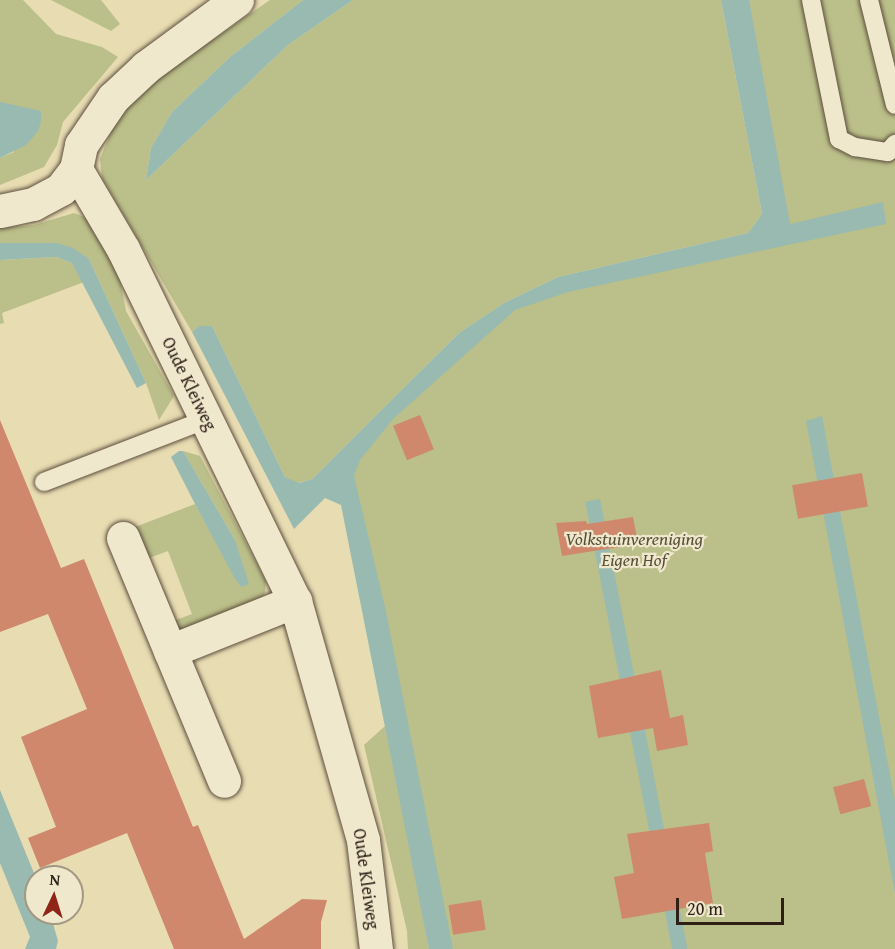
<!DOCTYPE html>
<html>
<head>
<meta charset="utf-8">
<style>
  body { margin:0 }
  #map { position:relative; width:895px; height:949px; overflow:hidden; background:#e8dcb2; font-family:"Gentium Book Plus",serif }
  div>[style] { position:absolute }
  .green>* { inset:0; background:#bbbf89 }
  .water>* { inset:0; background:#98bab1; transform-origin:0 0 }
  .building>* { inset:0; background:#cf886c; transform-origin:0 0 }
  .roads { filter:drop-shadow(0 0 2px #5c4e3e) drop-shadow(0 0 2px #5c4e3e) }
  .lane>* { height:18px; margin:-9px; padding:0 9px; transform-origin:9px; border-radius:9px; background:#f0e8cd }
  .street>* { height:33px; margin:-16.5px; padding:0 16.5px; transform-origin:16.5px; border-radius:16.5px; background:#f0e8cd }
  span { translate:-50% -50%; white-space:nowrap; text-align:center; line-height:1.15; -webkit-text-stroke:4.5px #f0e8cd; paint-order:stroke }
  .street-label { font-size:18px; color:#2e1f17 }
  .park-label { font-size:18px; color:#584f39; font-style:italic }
  .north { position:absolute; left:24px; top:865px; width:60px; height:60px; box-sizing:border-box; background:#f0e8cd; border:2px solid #a29884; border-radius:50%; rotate:4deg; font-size:16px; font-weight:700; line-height:24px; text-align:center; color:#2e1f17 }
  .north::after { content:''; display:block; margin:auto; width:21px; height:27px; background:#8f2418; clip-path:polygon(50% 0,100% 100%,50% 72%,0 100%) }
  .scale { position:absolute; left:676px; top:898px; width:108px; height:27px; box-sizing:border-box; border:3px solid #2e1f17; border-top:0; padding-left:8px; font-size:18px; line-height:21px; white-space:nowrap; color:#2e1f17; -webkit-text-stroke:4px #f0e8cd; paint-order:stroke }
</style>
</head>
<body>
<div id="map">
  <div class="green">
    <div style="clip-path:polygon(0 0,23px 0,56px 34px,102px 47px,118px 57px,63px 122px,57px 145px,44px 167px,0 185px,0 158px,14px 152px,0 102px)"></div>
    <div style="clip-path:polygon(51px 0,101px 0,120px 24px,111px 31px)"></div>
    <div style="clip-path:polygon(270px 0,303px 0,230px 57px,172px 112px,151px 148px,146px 180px,288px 45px,353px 0,721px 0,762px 214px,748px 233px,558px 277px,504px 303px,459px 333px,312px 479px,298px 483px,285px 477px,212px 326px,199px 326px,192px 332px,102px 178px,100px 159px,114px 125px,146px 86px)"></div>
    <div style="clip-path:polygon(735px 0,895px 0,895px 949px,442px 949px,350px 456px,512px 304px,772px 237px)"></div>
    <div style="clip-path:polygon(74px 213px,89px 219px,104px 238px,120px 280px,126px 311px,174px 396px,159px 420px,146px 383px,89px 259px,57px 243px,0 243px,0 228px,34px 225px)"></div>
    <div style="clip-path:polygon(56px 257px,72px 263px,84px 282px,2px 313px,4px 323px,0 324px,0 260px)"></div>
    <div style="clip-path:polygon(183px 451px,200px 456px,266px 581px,265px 593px,257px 606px,175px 632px,168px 623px,192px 614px,168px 551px,144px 560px,130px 529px,195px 504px,241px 587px,235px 540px)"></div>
    <div style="clip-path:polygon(385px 726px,426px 925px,429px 949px,408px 949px,407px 931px,364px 745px)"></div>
  </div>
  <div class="water">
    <div style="clip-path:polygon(303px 0,353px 0,288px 45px,146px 180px,151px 148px,172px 112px,230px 57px)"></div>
    <div style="clip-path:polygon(721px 0,749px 0,790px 224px,883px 202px,886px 224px,568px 292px,515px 310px,393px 419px,360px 460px,354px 476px,385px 607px,453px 949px,429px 949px,341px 505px,325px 498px,294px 529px,192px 332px,199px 326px,212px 326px,285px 477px,299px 483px,312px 479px,459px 333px,504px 303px,558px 277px,748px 233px,762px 214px)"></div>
    <div style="clip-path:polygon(0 102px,41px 111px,41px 121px,38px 131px,26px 145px,0 158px)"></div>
    <div style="clip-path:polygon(0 243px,57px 243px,73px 248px,89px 259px,146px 383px,137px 388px,72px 263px,56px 257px,0 260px)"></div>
    <div style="clip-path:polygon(822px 416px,895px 801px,895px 894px,806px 421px)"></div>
    <div style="clip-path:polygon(179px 451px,183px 451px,235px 540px,249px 584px,241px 587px,234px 577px,195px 504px,171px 457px)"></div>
    <div style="left:600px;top:499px;width:458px;height:15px;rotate:79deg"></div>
    <div style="clip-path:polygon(0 790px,36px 878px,36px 913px,50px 913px,58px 941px,56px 949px,25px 949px,30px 937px,0 863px)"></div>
  </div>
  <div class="building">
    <div style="left:420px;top:415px;width:37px;height:29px;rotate:68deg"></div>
    <div style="clip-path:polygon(0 420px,61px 568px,84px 559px,193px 827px,198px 825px,244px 939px,302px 899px,327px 900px,321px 922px,321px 949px,174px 949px,127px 833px,40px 868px,28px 838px,56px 827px,21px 737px,87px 709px,48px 614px,0 632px)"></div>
    <div style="left:862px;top:473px;width:34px;height:71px;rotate:80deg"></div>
    <div style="clip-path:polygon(633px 517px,638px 544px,562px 556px,556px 523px,586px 521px,587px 524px)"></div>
    <div style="clip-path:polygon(661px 670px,670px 718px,683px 715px,688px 745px,657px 751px,653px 728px,598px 738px,589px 686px)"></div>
    <div style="left:864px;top:779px;width:28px;height:32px;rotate:75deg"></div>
    <div style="clip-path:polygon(709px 823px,713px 851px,705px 853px,713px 903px,622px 919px,614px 877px,634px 873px,627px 834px)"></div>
    <div style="left:481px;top:900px;width:30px;height:33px;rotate:81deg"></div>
  </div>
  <div class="roads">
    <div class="lane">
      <div style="left:811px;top:0;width:142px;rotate:78.6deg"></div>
      <div style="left:839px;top:139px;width:18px;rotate:27deg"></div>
      <div style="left:855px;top:147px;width:33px;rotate:9deg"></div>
      <div style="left:888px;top:152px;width:11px;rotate:-49deg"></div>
      <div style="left:869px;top:0;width:108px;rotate:76.1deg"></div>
      <div style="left:44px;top:482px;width:175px;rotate:-21.1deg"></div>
    </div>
    <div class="street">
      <div style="left:76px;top:169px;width:93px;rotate:59.6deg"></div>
      <div style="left:123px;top:249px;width:392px;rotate:64deg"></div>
      <div style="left:295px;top:601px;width:248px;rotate:74.1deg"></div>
      <div style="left:363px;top:840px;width:110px;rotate:83.2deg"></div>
      <div style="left:0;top:211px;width:34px;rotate:-12deg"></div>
      <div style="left:33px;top:204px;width:32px;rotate:-28deg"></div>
      <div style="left:61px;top:189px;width:25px;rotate:-53deg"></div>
      <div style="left:76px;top:169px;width:25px;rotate:-78deg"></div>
      <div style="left:81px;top:145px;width:57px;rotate:-55.8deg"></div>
      <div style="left:113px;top:98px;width:45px;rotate:-43.2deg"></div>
      <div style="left:146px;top:67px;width:113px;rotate:-36.4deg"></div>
      <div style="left:123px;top:538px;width:263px;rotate:67.4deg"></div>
      <div style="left:170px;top:651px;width:135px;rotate:-21.8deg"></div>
    </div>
  </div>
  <div class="street-label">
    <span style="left:189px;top:384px;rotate:64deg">Oude Kleiweg</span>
    <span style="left:366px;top:879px;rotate:82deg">Oude Kleiweg</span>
  </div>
  <div class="park-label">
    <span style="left:634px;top:550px">Volkstuinvereniging<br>Eigen Hof</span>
  </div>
  <div class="north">N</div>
  <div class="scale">20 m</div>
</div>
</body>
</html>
